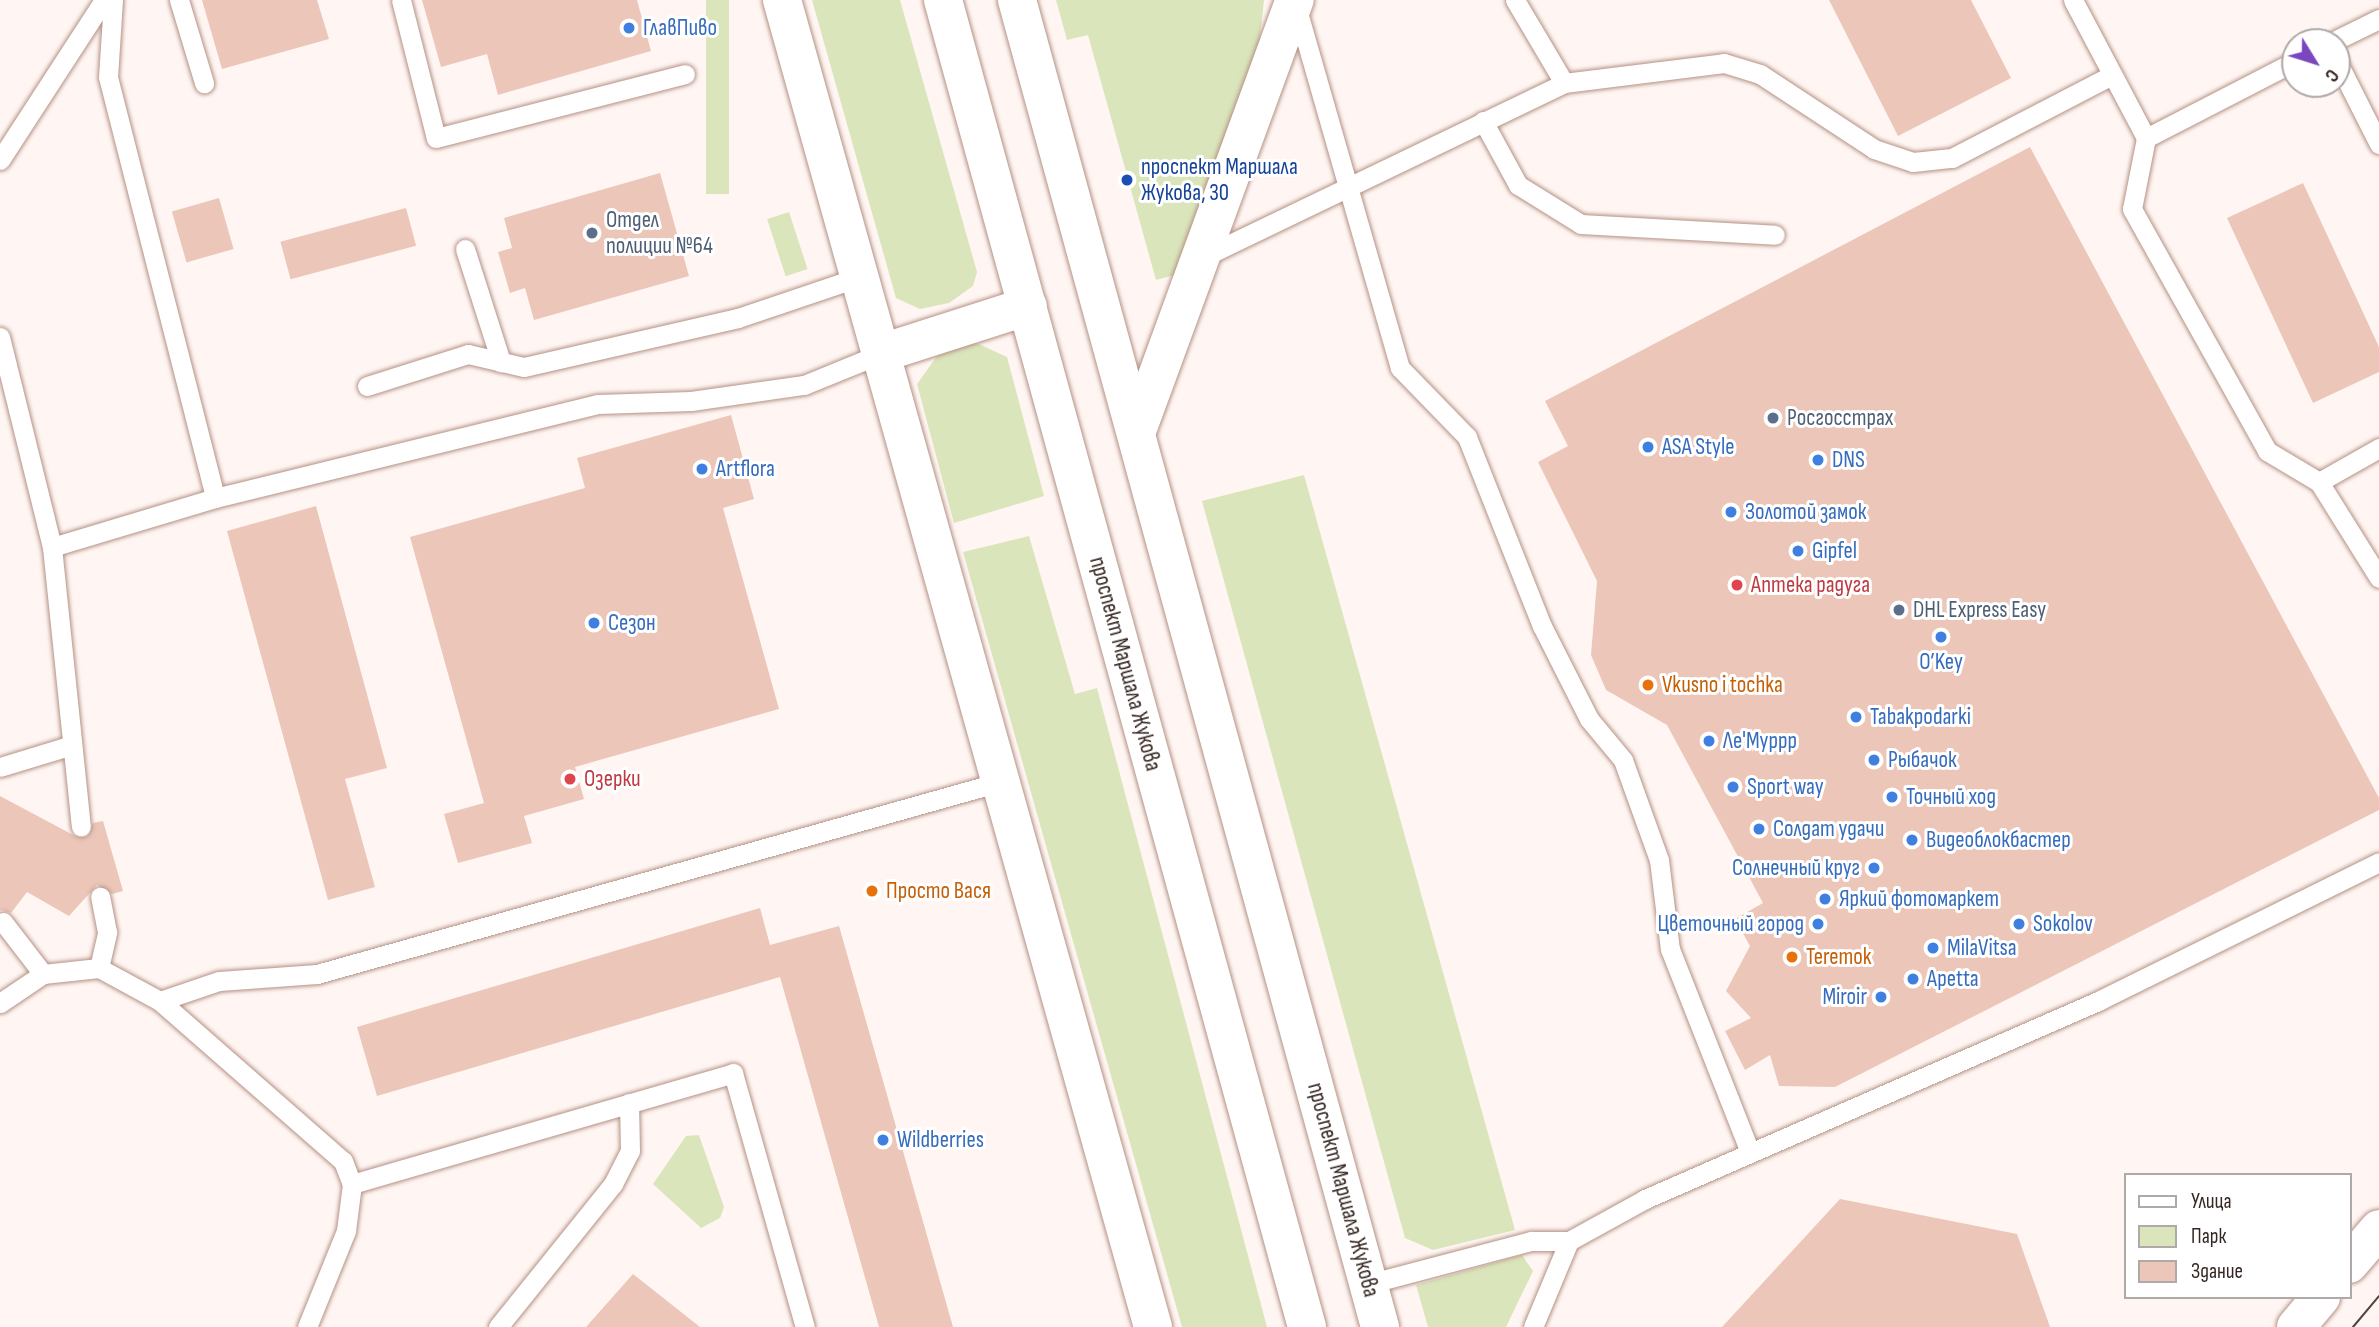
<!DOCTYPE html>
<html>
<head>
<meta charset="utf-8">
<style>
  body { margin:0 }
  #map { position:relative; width:2379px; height:1327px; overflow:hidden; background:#fff6f3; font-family:"Sofia Sans Condensed",sans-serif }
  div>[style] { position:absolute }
  .green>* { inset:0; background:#dae5bb; transform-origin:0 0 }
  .building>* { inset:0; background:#ecc6b8; transform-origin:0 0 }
  .roads { filter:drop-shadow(0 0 2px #b59184) drop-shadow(0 0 2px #b59184) }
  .lane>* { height:19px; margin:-9.5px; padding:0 9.5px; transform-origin:9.5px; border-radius:9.5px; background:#fff }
  .street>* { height:38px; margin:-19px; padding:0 19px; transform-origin:19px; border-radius:19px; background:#fff }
  .secondary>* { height:38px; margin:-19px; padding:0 19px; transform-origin:19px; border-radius:19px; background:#fff }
  .tram>* { height:2px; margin:-1px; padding:0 1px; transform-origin:1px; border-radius:1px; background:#51433e }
  .dots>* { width:19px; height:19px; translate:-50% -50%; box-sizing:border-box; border:4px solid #fff; border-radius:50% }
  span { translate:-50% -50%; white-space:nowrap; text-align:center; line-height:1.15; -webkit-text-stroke:6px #fff; paint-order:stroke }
  .shop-label { font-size:23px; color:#366cbe }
  .left { translate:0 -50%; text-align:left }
  .right { translate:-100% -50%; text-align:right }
  .transit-label { font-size:23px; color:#164399 }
  .service-label { font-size:23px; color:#4e5e75 }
  .health-label { font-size:23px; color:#be3a42 }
  .street-label { font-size:23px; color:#362722 }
  .food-label { font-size:23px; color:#c56008 }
  .legend { position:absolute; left:2124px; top:1173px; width:228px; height:126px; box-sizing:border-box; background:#fff; border:2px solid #afa9a7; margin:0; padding:9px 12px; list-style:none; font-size:21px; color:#362722 }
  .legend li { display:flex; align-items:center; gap:14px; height:35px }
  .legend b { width:35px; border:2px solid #afa9a7 }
  .north { position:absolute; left:2281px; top:28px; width:70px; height:70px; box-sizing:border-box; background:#fff; border:2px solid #afa9a7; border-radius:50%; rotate:128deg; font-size:19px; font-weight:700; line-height:28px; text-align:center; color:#362722 }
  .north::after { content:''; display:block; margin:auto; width:24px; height:32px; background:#7b47bf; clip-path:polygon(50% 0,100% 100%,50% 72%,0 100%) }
</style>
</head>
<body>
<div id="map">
  <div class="green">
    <div style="left:706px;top:0;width:23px;height:194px"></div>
    <div style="clip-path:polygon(812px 0,900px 0,977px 272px,973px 286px,949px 303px,920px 309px,896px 298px)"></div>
    <div style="clip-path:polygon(1056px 0,1264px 0,1257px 65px,1182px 273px,1156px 280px,1088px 35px,1067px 40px)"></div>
    <div style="left:789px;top:212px;width:60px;height:23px;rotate:72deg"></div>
    <div style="clip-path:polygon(972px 341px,1007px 357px,1044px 496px,954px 523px,917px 384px,940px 352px)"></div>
    <div style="clip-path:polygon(1304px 475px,1515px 1230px,1433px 1250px,1405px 1238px,1202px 501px)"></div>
    <div style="clip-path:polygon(1029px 536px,1075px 694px,1097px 688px,1267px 1327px,1182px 1327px,963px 552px)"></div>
    <div style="clip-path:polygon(699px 1135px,724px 1207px,720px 1218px,701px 1228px,653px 1184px,686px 1136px)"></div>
    <div style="clip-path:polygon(1522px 1255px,1533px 1271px,1506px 1327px,1428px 1327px,1416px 1285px)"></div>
  </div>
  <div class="building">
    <div style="clip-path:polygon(202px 0,317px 0,329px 39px,222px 69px)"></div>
    <div style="clip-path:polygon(422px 0,637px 0,651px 51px,498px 95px,487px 54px,441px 67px)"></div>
    <div style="clip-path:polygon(1829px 0,1971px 0,2011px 78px,1898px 136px)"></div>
    <div style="clip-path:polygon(2030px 147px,2379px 798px,2379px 810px,1835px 1087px,1779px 1086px,1770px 1055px,1745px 1070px,1725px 1031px,1751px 1018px,1726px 991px,1750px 946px,1735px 919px,1763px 903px,1667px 725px,1606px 690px,1591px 655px,1597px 581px,1538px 462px,1568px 446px,1545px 401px)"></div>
    <div style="clip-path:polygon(660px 173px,689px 276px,534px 320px,525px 288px,510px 293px,498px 252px,512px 248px,504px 218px)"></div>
    <div style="clip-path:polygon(2303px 183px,2379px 347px,2379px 372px,2313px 403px,2227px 218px)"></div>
    <div style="left:219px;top:198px;width:53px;height:49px;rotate:74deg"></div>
    <div style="left:406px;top:208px;width:39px;height:130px;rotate:75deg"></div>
    <div style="clip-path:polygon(731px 415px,754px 499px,723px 508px,779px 709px,575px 767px,584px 799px,524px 816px,532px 843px,458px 863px,444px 814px,484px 803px,410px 537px,585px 488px,577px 458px)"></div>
    <div style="clip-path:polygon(316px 506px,387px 768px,345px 779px,375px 887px,328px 900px,227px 531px)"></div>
    <div style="clip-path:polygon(0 796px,77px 837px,88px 836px,93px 823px,103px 821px,123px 891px,112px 894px,97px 885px,69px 916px,27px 892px,11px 913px,0 910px)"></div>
    <div style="clip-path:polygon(760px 908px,770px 945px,839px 926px,953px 1327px,879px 1327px,780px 977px,377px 1096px,357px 1027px)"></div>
    <div style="clip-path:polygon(1840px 1199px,2017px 1234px,2050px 1327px,1722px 1327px)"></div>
    <div style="clip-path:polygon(633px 1274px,700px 1327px,586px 1327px)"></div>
  </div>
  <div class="roads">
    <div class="lane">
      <div style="left:113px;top:0;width:77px;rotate:93.7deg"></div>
      <div style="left:108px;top:77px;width:434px;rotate:75.7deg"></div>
      <div style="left:179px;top:0;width:87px;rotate:73.2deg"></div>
      <div style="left:401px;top:0;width:142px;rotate:75.8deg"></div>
      <div style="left:436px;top:138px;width:257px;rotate:-14.4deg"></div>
      <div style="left:1515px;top:0;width:96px;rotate:59.4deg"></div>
      <div style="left:1564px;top:83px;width:161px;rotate:-7.1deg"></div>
      <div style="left:1724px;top:63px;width:38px;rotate:17deg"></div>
      <div style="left:1760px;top:74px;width:136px;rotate:33.3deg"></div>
      <div style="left:1874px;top:149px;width:41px;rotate:18.4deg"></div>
      <div style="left:1913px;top:162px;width:39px;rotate:-6deg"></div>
      <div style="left:1952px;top:158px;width:180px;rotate:-27.4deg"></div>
      <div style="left:2073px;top:0;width:156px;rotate:62.1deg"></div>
      <div style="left:2146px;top:138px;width:72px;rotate:101.2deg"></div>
      <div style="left:2132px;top:209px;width:277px;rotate:60.8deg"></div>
      <div style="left:2267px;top:451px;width:61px;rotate:30.8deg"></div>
      <div style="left:2319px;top:482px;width:113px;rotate:58deg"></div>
      <div style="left:1297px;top:9px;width:373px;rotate:74deg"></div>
      <div style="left:1400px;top:368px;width:96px;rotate:45.8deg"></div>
      <div style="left:1467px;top:437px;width:203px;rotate:68.4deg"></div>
      <div style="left:1542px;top:626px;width:104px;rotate:63.2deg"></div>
      <div style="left:1589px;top:719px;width:53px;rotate:50.3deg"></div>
      <div style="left:1623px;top:760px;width:106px;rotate:70.2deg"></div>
      <div style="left:1659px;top:860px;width:90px;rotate:83deg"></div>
      <div style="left:1670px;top:949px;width:218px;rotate:68.5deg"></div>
      <div style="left:2332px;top:42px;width:52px;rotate:-26.1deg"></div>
      <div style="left:2337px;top:61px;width:93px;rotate:63.2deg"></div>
      <div style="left:1483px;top:121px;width:73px;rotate:61.3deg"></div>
      <div style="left:1518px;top:185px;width:74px;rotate:31.8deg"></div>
      <div style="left:1581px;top:224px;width:194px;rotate:3.2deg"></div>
      <div style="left:2146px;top:138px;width:168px;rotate:-27.3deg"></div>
      <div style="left:0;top:160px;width:191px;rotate:-57deg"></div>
      <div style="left:465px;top:249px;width:119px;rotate:72.3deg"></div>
      <div style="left:1203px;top:257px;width:401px;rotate:-25.7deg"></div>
      <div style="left:0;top:337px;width:216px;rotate:76.1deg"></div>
      <div style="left:52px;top:547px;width:281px;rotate:84.1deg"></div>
      <div style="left:367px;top:386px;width:106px;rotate:-17.6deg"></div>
      <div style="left:468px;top:354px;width:57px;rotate:13.1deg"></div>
      <div style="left:524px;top:367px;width:220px;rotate:-12.9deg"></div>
      <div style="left:738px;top:318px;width:131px;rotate:-18.7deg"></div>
      <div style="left:2319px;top:482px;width:69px;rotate:-29.5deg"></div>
      <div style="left:52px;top:547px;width:170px;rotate:-16.7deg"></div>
      <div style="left:215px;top:498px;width:394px;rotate:-13.8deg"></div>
      <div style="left:598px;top:404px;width:93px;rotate:-1.8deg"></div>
      <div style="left:691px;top:401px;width:114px;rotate:-8.1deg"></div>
      <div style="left:804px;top:385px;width:87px;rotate:-22.2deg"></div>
      <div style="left:0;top:767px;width:75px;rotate:-17deg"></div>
      <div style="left:3px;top:922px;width:66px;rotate:52.4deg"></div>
      <div style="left:99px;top:968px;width:37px;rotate:-77deg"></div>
      <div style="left:107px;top:932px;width:36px;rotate:-101deg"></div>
      <div style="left:160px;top:1001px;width:62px;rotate:-18.7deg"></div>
      <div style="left:219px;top:981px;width:98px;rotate:-4.1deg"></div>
      <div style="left:317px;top:974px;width:713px;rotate:-15.71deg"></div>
      <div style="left:0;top:1003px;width:52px;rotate:-34deg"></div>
      <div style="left:43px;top:974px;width:56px;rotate:-6.1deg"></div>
      <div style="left:99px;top:968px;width:69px;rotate:28.4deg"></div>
      <div style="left:160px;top:1001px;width:243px;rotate:41.2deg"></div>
      <div style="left:343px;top:1161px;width:25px;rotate:69deg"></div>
      <div style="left:352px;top:1184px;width:47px;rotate:97.3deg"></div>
      <div style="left:346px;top:1231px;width:104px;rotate:112.1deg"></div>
      <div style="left:352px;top:1184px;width:397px;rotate:-16.2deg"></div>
      <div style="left:733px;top:1073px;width:264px;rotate:74.2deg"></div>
      <div style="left:1368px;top:1284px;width:169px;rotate:-14.8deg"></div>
      <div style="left:1531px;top:1241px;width:38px"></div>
      <div style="left:1569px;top:1241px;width:87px;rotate:-28.9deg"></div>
      <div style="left:1645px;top:1199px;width:497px;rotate:-23.6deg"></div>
      <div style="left:2100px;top:1000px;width:311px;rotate:-26.3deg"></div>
      <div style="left:498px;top:1327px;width:184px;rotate:-51.2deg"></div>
      <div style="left:613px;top:1184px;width:37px;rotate:-63deg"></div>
      <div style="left:630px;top:1151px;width:48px;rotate:-91.2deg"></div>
      <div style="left:1533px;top:1327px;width:93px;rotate:-67.3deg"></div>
    </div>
    <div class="street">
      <div style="left:782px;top:0;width:1378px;rotate:74.38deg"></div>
      <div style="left:885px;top:352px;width:150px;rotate:-17.8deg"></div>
      <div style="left:1138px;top:428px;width:456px;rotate:-69.9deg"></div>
    </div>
    <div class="secondary">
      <div style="left:943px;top:0;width:1376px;rotate:74.66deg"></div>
      <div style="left:1017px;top:0;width:1376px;rotate:74.7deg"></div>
      <div style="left:2349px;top:1264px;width:46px;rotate:-49.4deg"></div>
      <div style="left:2296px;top:1327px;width:39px;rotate:-50deg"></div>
    </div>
  </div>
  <div class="tram">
    <div style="left:2353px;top:1327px;width:40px;rotate:-50deg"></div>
  </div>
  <div class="dots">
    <div style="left:629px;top:28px;background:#3f7fe0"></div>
    <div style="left:1127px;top:180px;background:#1a4fb4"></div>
    <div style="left:592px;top:233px;background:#5c6f8a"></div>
    <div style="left:1773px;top:418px;background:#5c6f8a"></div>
    <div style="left:1648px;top:447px;background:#3f7fe0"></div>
    <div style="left:1818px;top:460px;background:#3f7fe0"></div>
    <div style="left:702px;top:469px;background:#3f7fe0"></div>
    <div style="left:1731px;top:512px;background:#3f7fe0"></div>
    <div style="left:1798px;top:551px;background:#3f7fe0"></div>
    <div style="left:1737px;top:585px;background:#e0444e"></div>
    <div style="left:1899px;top:610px;background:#5c6f8a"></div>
    <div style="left:594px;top:623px;background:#3f7fe0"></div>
    <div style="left:1941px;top:637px;background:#3f7fe0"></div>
    <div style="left:1648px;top:685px;background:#e8710a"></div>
    <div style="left:1856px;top:717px;background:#3f7fe0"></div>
    <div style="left:1709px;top:741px;background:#3f7fe0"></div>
    <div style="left:1874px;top:760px;background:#3f7fe0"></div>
    <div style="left:570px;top:779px;background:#e0444e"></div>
    <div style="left:1733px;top:787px;background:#3f7fe0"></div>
    <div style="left:1892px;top:797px;background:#3f7fe0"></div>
    <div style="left:1759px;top:829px;background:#3f7fe0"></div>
    <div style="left:1912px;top:840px;background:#3f7fe0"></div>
    <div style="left:1874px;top:868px;background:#3f7fe0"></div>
    <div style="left:872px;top:891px;background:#e8710a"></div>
    <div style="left:1825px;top:899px;background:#3f7fe0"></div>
    <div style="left:1818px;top:924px;background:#3f7fe0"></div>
    <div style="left:2019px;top:924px;background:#3f7fe0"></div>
    <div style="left:1933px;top:948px;background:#3f7fe0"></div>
    <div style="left:1792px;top:957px;background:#e8710a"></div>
    <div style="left:1913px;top:979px;background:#3f7fe0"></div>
    <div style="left:1881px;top:997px;background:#3f7fe0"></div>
    <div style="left:883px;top:1140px;background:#3f7fe0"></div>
  </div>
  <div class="shop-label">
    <span class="left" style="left:643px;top:28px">ГлавПиво</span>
    <span class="left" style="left:1662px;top:447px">ASA Style</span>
    <span class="left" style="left:1832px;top:460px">DNS</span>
    <span class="left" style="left:716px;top:469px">Artflora</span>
    <span class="left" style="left:1745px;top:512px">Золотой замок</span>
    <span class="left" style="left:1812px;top:551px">Gipfel</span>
    <span class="left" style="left:608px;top:623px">Сезон</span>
    <span style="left:1941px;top:662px">O’Key</span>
    <span class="left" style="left:1870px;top:717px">Tabakpodarki</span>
    <span class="left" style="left:1723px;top:741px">Ле'Муррр</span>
    <span class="left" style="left:1888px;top:760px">Рыбачок</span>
    <span class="left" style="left:1747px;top:787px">Sport way</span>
    <span class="left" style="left:1906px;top:797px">Точный ход</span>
    <span class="left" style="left:1773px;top:829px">Солдат удачи</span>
    <span class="left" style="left:1926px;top:840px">Видеоблокбастер</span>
    <span class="right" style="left:1860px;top:868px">Солнечный круг</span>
    <span class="left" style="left:1839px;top:899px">Яркий фотомаркет</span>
    <span class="right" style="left:1804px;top:924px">Цветочный город</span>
    <span class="left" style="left:2033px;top:924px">Sokolov</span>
    <span class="left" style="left:1947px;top:948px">MilaVitsa</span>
    <span class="left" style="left:1927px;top:979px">Apetta</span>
    <span class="right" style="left:1867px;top:997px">Miroir</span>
    <span class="left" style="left:897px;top:1140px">Wildberries</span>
  </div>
  <div class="transit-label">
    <span class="left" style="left:1141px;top:180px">проспект Маршала<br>Жукова, 30</span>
  </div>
  <div class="service-label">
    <span class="left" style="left:606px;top:233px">Отдел<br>полиции №64</span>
    <span class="left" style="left:1787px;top:418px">Росгосстрах</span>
    <span class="left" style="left:1913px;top:610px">DHL Express Easy</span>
  </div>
  <div class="health-label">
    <span class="left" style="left:1751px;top:585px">Аптека радуга</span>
    <span class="left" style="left:584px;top:779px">Озерки</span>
  </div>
  <div class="street-label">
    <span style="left:1125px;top:664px;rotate:75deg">проспект Маршала Жукова</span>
    <span style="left:1343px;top:1190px;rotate:75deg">проспект Маршала Жукова</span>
  </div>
  <div class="food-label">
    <span class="left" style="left:1662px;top:685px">Vkusno i tochka</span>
    <span class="left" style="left:886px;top:891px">Просто Вася</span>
    <span class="left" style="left:1806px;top:957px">Teremok</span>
  </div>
  <ul class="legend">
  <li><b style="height:9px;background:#fff"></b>Улица</li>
  <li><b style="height:19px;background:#dae5bb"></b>Парк</li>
  <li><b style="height:19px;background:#ecc6b8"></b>Здание</li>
  </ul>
  <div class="north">С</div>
</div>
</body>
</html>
